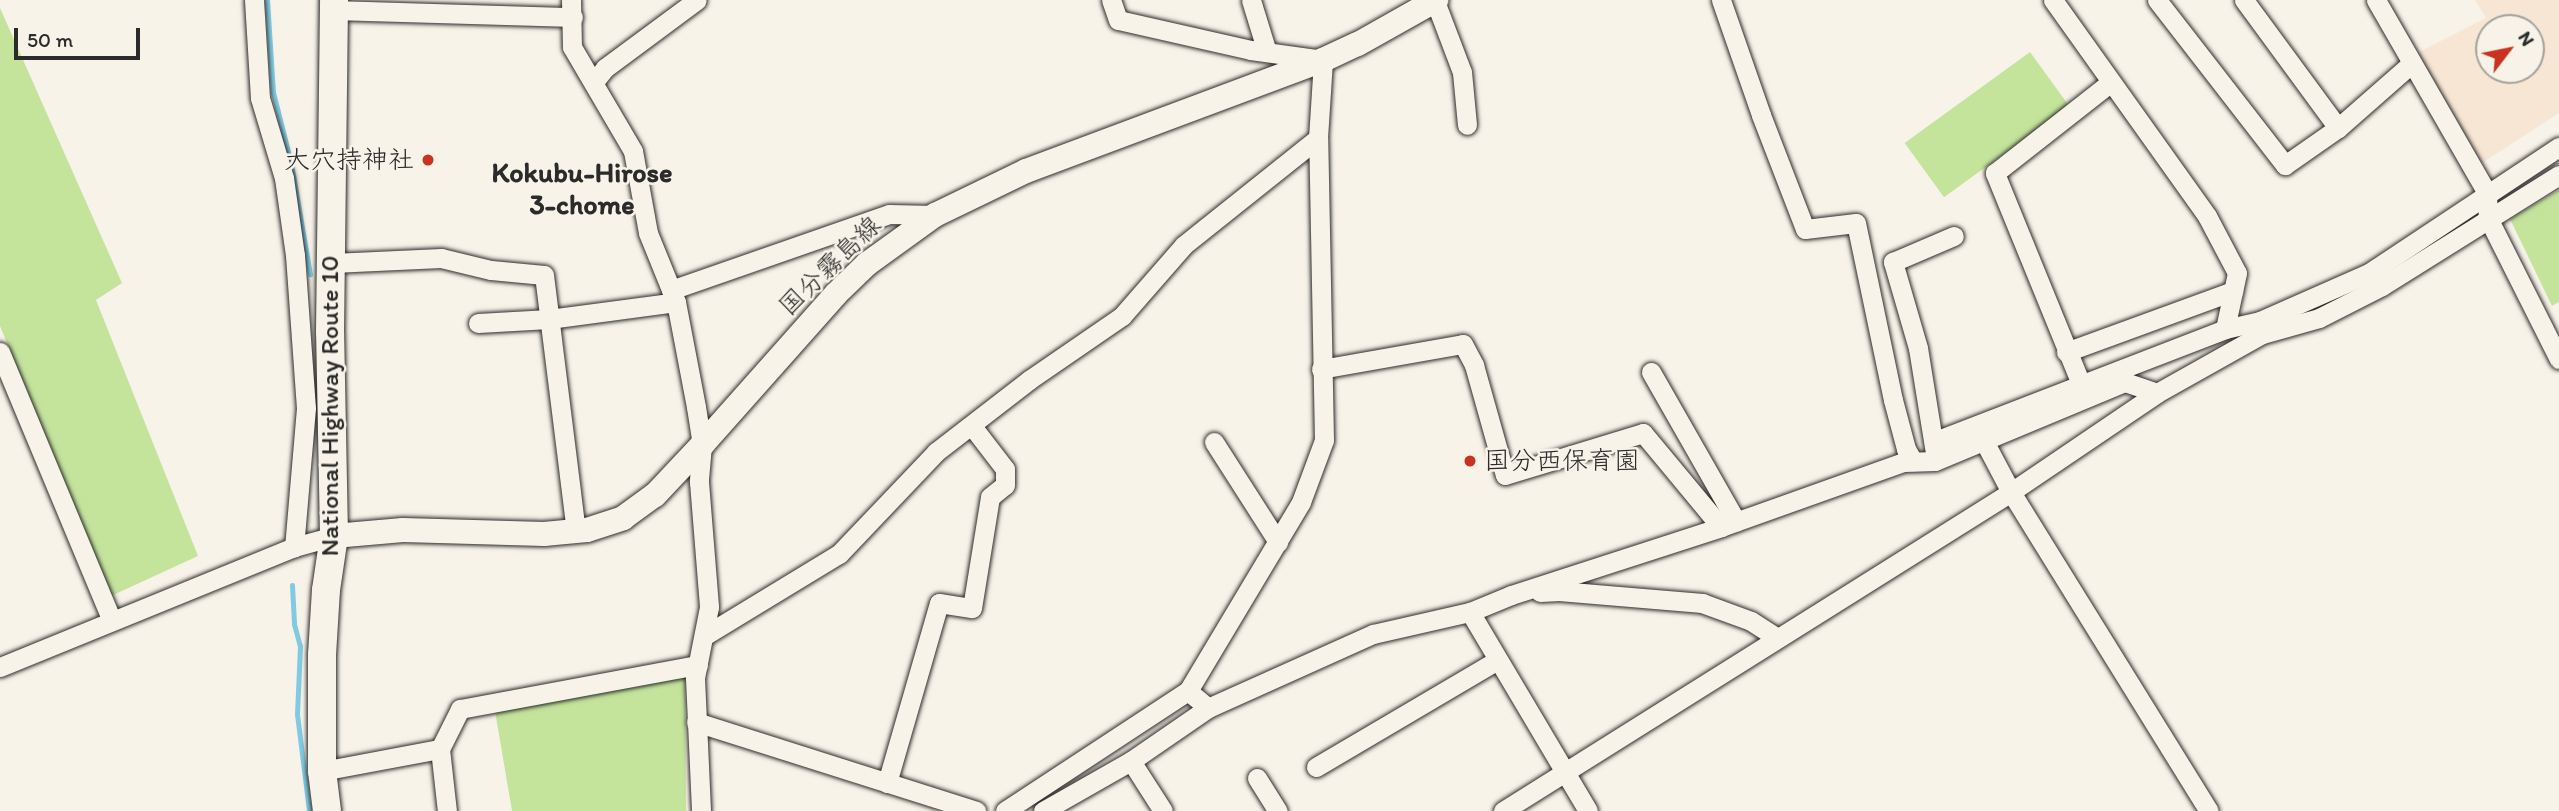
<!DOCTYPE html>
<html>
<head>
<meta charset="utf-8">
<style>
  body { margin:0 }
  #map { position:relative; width:2559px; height:811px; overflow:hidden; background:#f7f3e8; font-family:Itim,"Klee One",sans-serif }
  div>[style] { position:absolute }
  .built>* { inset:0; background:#f7e6d4 }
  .green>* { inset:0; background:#c4e49c; transform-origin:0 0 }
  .stream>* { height:5px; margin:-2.5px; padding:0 2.5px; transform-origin:2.5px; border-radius:2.5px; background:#81cae1 }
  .roads { filter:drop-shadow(0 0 2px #2b2b2b) drop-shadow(0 0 2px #2b2b2b) }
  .minor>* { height:19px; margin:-9.5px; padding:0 9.5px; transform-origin:9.5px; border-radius:9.5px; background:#f7f3e8 }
  .major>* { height:24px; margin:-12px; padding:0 12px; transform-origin:12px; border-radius:12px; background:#f7f3e8 }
  .highway>* { height:28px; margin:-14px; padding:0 14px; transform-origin:14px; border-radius:14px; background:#f7f3e8 }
  .dots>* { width:19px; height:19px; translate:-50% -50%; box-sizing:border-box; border:4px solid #f7f3e8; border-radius:50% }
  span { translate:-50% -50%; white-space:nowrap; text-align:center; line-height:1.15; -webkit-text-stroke:5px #f7f3e8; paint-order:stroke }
  .poi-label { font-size:26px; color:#2b2b2b }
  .right { translate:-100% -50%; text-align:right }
  .left { translate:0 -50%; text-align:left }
  .street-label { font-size:26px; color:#2b2b2b }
  .neighbourhood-label { font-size:28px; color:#2b2b2b; font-weight:700 }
  .north { position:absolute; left:2475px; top:14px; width:70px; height:70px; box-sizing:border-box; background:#f7f3e8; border:2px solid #a5a39c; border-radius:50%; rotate:58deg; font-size:19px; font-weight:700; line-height:28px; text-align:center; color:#2b2b2b }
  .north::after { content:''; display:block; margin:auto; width:24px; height:32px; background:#c8321e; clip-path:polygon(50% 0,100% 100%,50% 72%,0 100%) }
  .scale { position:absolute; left:14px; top:28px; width:126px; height:32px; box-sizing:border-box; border:4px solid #2b2b2b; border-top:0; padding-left:9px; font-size:21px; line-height:24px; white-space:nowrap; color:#2b2b2b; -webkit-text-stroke:5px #f7f3e8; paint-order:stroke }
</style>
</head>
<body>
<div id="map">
  <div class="built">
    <div style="clip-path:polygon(evenodd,2475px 0,2559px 0,2559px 113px,2482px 163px,2415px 54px,2486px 18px,2475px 0,2489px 28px,2531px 28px,2531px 70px,2489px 70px,2489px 28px)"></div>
  </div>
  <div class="green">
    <div style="clip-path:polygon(0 8px,122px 283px,96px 300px,198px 556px,111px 596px,0 326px)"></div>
    <div style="left:2030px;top:52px;width:67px;height:155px;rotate:54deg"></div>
    <div style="clip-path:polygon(2559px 190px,2559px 302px,2552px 306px,2510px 219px)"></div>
    <div style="clip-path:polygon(685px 672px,686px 811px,512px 811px,495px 711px)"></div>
  </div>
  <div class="stream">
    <div style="left:267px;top:0;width:92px;rotate:86.3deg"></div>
    <div style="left:273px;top:92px;width:73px;rotate:75.8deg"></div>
    <div style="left:291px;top:163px;width:113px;rotate:80.3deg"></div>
    <div style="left:292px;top:585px;width:39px;rotate:87deg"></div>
    <div style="left:294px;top:624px;width:23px;rotate:75deg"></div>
    <div style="left:300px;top:646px;width:68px;rotate:92.5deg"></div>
    <div style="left:297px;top:714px;width:98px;rotate:82.9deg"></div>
  </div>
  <div class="roads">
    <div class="minor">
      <div style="left:254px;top:0;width:98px;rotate:86.5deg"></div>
      <div style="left:260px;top:98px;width:84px;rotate:73.3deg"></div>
      <div style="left:284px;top:178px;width:78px;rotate:81.9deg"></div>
      <div style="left:295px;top:255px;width:153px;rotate:85.9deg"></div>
      <div style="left:306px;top:408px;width:140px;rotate:94.9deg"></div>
      <div style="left:571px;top:0;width:47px;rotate:88.8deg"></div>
      <div style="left:572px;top:47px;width:121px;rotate:59.6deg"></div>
      <div style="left:633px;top:151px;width:83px;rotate:79.6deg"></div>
      <div style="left:648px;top:233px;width:74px;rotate:67.9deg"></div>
      <div style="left:676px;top:302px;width:107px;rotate:79.2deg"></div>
      <div style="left:696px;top:407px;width:38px;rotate:81deg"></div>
      <div style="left:702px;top:445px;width:37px;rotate:95deg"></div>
      <div style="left:699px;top:482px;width:125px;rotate:85.4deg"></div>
      <div style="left:709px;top:607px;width:72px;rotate:101.2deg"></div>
      <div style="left:695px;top:678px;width:133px;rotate:87.4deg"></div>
      <div style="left:1251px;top:0;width:54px;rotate:72.9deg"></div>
      <div style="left:1721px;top:0;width:122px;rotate:70.8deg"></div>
      <div style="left:1761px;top:115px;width:122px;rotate:68.9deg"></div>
      <div style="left:1805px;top:229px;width:51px;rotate:-6.7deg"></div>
      <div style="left:1856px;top:223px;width:181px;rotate:78.2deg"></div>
      <div style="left:1893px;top:400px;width:51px;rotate:75.1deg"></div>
      <div style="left:1906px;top:449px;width:14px;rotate:60deg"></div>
      <div style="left:2053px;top:0;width:265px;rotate:54.5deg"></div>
      <div style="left:2207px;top:216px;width:64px;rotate:62.2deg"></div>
      <div style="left:2237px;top:273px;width:57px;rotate:102.1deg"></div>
      <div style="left:2225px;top:329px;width:36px;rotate:-13deg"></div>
      <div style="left:2260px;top:321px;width:119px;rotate:-23.8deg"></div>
      <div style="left:2369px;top:273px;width:228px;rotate:-33.6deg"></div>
      <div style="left:2157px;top:0;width:209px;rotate:52.2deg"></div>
      <div style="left:2285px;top:165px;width:65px;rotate:-34.9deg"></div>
      <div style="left:2338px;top:128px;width:98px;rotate:-41.3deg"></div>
      <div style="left:2244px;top:0;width:159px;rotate:53.7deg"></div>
      <div style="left:2376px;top:0;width:223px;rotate:60.1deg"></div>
      <div style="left:2487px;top:193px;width:25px;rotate:88deg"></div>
      <div style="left:2488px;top:218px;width:158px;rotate:63.3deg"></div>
      <div style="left:1435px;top:1px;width:76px;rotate:69.2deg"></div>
      <div style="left:1462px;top:72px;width:53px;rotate:84.6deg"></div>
      <div style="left:334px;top:10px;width:239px;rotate:1.7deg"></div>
      <div style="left:594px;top:82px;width:18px;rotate:-52deg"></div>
      <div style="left:605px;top:68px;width:114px;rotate:-36.5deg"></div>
      <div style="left:332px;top:263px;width:109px;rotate:-2.6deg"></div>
      <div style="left:441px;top:258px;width:51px;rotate:13.5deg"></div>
      <div style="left:491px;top:270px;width:53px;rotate:5.4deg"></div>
      <div style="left:544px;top:275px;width:258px;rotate:82.9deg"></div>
      <div style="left:671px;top:290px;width:231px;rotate:-19.2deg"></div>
      <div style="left:889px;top:214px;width:46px;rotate:1.2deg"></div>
      <div style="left:478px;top:323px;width:71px;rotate:-3.2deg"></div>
      <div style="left:549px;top:319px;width:128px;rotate:-7.6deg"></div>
      <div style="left:0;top:352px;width:291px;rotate:67.4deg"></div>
      <div style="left:2066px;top:352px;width:178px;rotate:-20.1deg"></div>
      <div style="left:1321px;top:369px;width:144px;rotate:-10deg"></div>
      <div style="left:1463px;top:344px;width:24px;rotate:62deg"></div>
      <div style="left:1474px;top:365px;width:114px;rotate:74.3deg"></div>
      <div style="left:1505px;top:475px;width:144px;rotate:-16.9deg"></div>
      <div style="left:1643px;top:433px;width:122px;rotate:50.3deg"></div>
      <div style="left:1651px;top:372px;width:172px;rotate:60.3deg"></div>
      <div style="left:2081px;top:384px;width:228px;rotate:-112.2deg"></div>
      <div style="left:1995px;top:173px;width:147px;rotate:-38.1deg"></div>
      <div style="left:1983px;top:439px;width:60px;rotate:62.2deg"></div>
      <div style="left:2011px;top:492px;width:375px;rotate:58.2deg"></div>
      <div style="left:1935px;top:441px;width:311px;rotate:-21.1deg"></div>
      <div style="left:1214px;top:442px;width:119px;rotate:57.4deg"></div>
      <div style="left:1935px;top:453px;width:106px;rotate:-99.2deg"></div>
      <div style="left:1918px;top:348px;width:90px;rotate:-106.2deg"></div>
      <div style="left:1893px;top:262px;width:66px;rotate:-23.1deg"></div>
      <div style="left:1540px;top:592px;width:19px;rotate:-3deg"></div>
      <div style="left:1559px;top:591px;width:144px;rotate:4.8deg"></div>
      <div style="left:1702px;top:603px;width:52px;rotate:20.2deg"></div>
      <div style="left:1751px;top:621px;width:30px;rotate:33deg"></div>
      <div style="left:1470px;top:612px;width:231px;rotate:59.3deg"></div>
      <div style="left:704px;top:636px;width:158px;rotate:-31.3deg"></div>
      <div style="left:839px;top:554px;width:141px;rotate:-46.4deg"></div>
      <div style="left:936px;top:452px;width:118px;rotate:-37.7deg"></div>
      <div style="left:1029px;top:380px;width:113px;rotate:-34.5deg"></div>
      <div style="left:1122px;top:316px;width:94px;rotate:-48.9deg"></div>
      <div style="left:1184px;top:245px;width:171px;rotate:-38.6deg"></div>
      <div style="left:0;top:667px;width:318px;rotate:-22.2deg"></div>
      <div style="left:294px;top:547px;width:41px;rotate:-15.4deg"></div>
      <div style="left:1188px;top:691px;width:26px;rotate:40deg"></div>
      <div style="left:1208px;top:708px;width:181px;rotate:-24.2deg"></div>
      <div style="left:1373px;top:634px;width:99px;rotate:-12.8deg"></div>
      <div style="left:1470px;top:612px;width:44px;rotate:-22.5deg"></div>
      <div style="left:1511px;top:595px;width:221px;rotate:-17.9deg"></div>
      <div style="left:1721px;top:527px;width:194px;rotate:-19.6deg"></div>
      <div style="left:1904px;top:462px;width:31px;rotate:-2deg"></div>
      <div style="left:1935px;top:461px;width:206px;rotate:-22.6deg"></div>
      <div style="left:2125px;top:382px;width:34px;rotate:19deg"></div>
      <div style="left:696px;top:722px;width:294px;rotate:17.6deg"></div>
      <div style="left:440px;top:749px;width:45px;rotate:-63.4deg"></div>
      <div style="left:460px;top:709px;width:242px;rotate:-10.5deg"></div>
      <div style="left:1131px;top:761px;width:59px;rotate:57.4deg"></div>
      <div style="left:1316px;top:767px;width:211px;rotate:-30.5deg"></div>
      <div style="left:322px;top:771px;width:120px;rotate:-10.6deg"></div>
      <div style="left:440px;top:749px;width:62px;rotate:83.6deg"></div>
      <div style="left:1257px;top:778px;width:39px;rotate:58deg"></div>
      <div style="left:887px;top:783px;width:187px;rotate:-73.9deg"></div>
      <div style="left:939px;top:603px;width:33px;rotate:9deg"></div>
      <div style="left:972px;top:608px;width:112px;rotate:-80.8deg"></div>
      <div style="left:990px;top:497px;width:19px;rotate:-39deg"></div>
      <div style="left:1005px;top:485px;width:16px;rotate:-90deg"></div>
      <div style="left:1005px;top:469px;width:54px;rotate:-127.5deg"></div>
      <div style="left:1005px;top:811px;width:219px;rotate:-33.3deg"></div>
      <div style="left:1188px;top:691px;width:220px;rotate:-59.1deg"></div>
      <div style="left:1301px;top:502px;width:66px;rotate:-69.6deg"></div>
      <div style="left:1324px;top:440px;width:302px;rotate:-91.1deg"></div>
      <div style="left:1318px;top:138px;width:78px;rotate:-86.3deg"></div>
      <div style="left:1323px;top:60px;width:73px;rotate:-172.1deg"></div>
      <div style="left:1251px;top:50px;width:136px;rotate:-167.3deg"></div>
      <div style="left:1118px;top:20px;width:21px;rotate:-109deg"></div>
      <div style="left:1043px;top:811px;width:101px;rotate:-29.6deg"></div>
      <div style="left:1131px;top:761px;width:93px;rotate:-34.5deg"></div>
      <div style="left:1503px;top:811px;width:600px;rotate:-32.13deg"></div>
      <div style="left:2011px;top:492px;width:176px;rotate:-34.1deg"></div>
      <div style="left:2157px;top:393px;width:120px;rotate:-29.3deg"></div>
      <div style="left:2262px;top:334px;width:59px;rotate:-15.7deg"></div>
      <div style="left:2319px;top:318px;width:71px;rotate:-26.9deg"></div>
      <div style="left:2382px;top:286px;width:209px;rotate:-32.1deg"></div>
    </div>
    <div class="major">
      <div style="left:334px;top:536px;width:69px;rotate:-5deg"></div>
      <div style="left:403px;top:530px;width:141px;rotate:1.6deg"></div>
      <div style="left:544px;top:534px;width:43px;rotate:-5.3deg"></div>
      <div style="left:587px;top:530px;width:38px;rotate:-18deg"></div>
      <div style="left:623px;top:518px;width:39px;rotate:-36deg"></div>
      <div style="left:655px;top:495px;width:69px;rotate:-46.8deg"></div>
      <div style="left:702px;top:445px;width:202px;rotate:-48.4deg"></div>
      <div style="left:836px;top:294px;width:43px;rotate:-44.1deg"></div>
      <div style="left:867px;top:264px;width:84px;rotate:-35.8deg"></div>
      <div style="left:935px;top:215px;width:101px;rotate:-25.8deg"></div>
      <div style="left:1026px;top:171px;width:317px;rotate:-20.5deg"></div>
      <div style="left:1323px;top:60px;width:38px;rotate:-25deg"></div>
      <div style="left:1358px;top:44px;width:90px;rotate:-29.4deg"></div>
    </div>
    <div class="highway">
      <div style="left:327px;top:811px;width:40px;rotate:-97.1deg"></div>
      <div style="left:322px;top:771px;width:116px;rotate:-90deg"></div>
      <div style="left:322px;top:655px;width:65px;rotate:-86.5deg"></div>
      <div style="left:326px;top:590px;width:55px;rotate:-81.6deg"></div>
      <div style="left:334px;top:536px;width:204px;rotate:-91.1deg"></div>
      <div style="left:330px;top:332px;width:332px;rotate:-89.3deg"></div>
    </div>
  </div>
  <div class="dots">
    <div style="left:428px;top:160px;background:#c8321e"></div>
    <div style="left:1470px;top:461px;background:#c8321e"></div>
  </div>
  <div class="poi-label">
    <span class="right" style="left:414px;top:160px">大穴持神社</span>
    <span class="left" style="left:1484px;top:461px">国分西保育園</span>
  </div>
  <div class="street-label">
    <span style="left:830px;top:266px;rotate:-44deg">国分霧島線</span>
    <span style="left:330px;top:406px;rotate:-90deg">National Highway Route 10</span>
  </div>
  <div class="neighbourhood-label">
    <span style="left:582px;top:188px">Kokubu-Hirose<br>3-chome</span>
  </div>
  <div class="north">N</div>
  <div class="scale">50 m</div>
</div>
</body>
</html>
